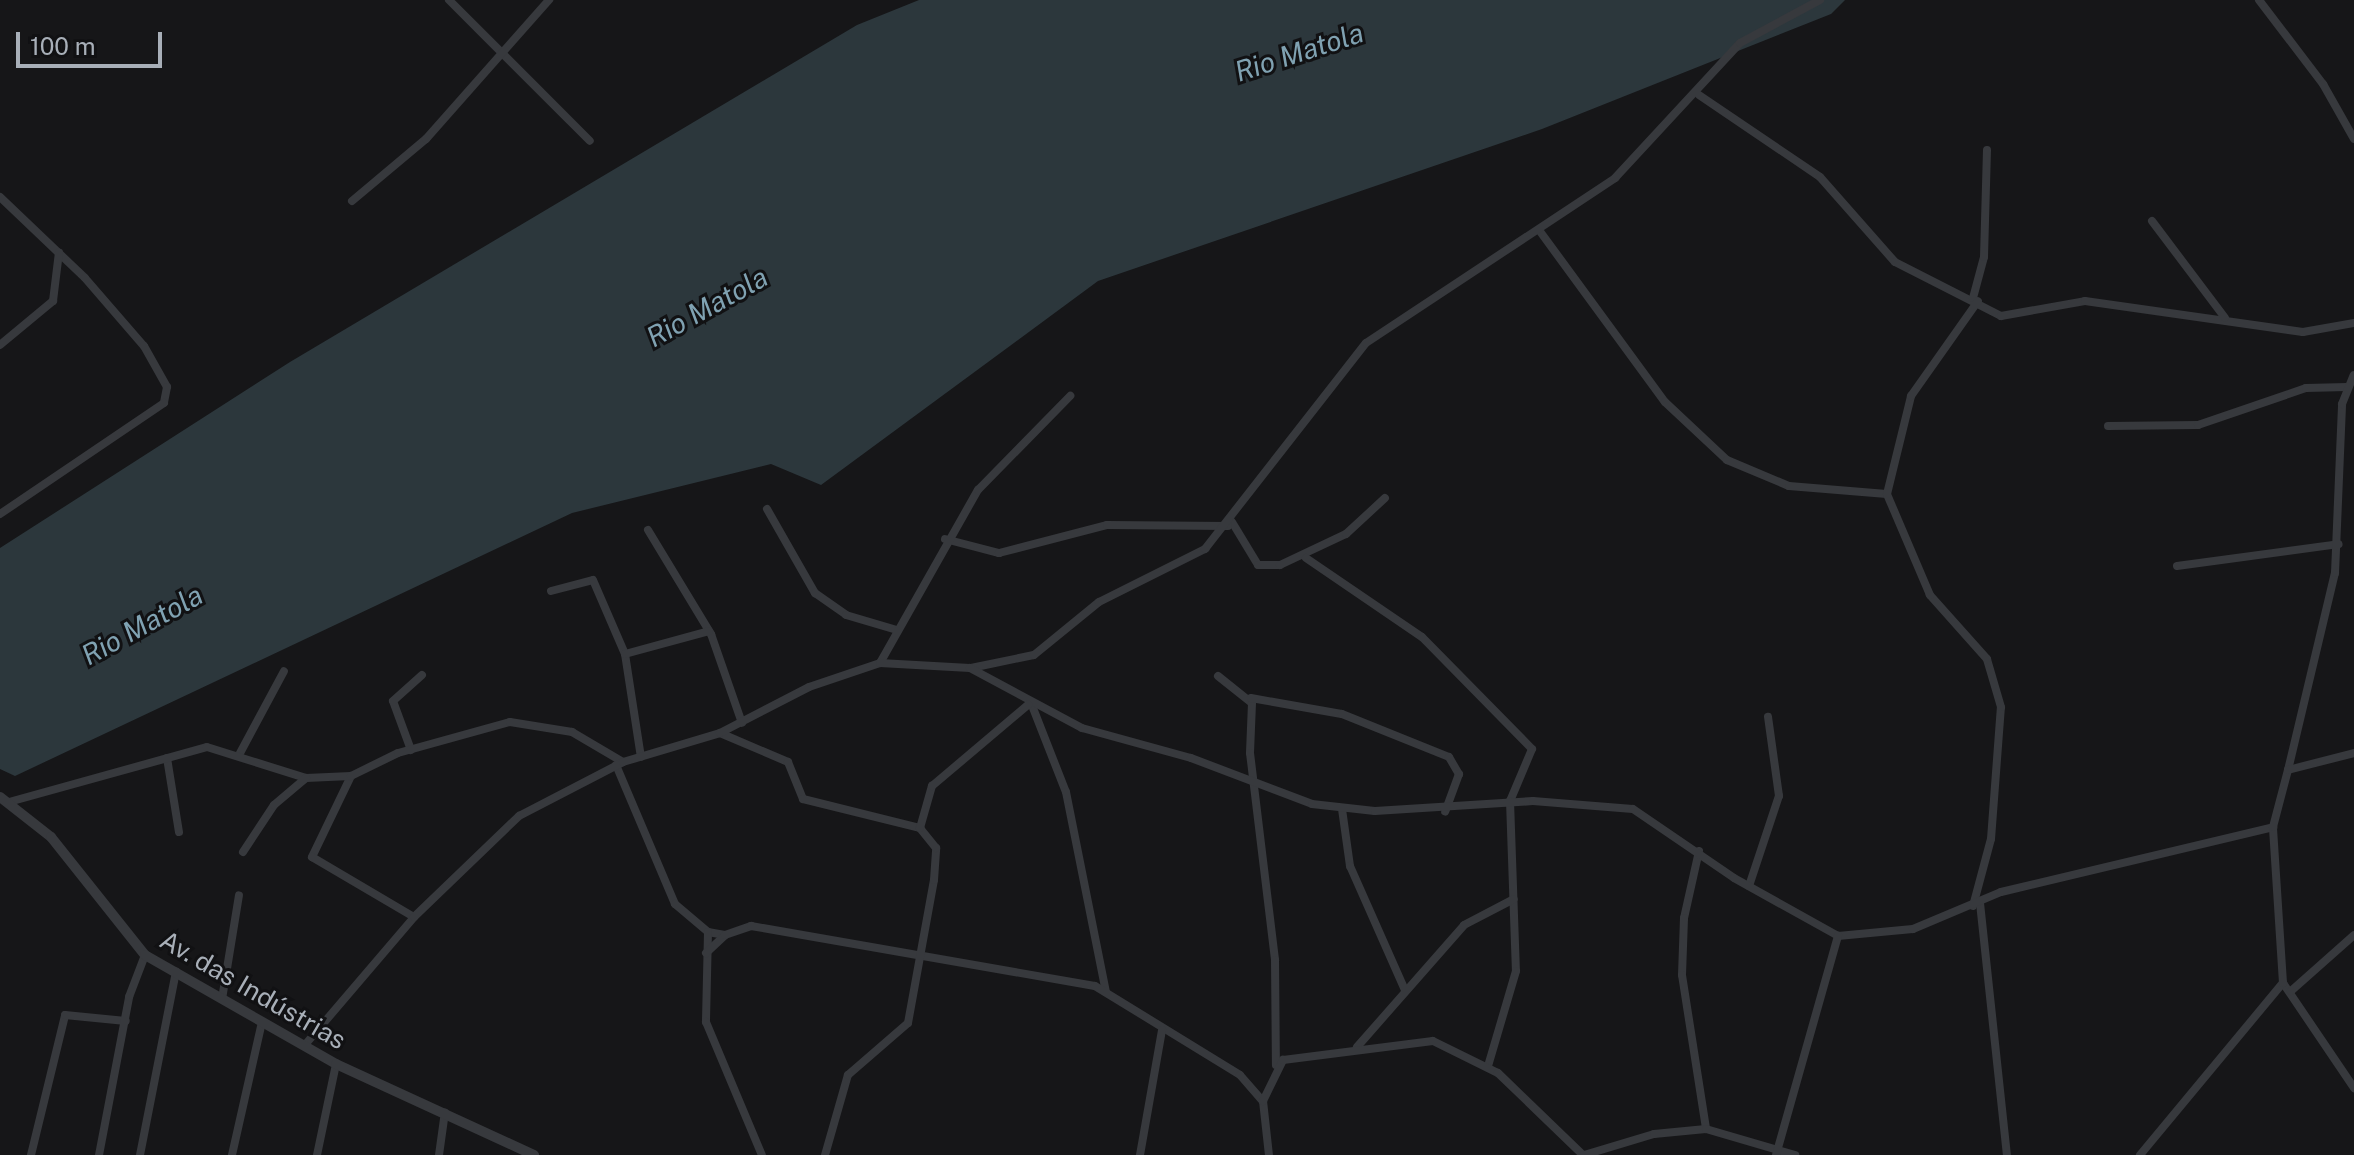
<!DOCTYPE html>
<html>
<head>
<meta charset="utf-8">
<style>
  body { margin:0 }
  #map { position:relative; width:2354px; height:1155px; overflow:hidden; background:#161618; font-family:"Public Sans",sans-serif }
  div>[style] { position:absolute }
  .water>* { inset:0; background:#2c373c }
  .minor>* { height:8px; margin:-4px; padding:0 4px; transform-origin:4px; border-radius:4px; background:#37393d }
  .tertiary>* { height:10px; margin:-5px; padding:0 5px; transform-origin:5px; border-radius:5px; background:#37393d }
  span { translate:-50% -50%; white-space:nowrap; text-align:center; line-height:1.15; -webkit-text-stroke:6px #111113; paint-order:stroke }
  .street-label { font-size:26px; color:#a8afb8 }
  .water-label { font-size:28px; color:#80a2b2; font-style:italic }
  .scale { position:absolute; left:16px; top:32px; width:146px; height:36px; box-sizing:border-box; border:4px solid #a8afb8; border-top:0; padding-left:10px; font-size:24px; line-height:28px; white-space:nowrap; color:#a8afb8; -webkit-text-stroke:6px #111113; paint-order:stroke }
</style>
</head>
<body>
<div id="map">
  <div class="water">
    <div style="clip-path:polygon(919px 0,1845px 0,1831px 14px,1542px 129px,1098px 281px,821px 485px,771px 464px,572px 513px,15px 776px,0 769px,0 548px,290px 362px,857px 25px)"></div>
  </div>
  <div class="minor">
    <div style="left:449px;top:0;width:199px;rotate:45deg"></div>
    <div style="left:2259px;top:0;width:106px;rotate:52.7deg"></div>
    <div style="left:2323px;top:84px;width:63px;rotate:60.6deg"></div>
    <div style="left:1699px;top:95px;width:146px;rotate:34.1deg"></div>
    <div style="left:1820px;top:177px;width:113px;rotate:48.6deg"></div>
    <div style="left:1895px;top:262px;width:119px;rotate:27deg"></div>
    <div style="left:2001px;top:316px;width:85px;rotate:-10.1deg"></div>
    <div style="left:2085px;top:301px;width:220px;rotate:8.1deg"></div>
    <div style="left:2303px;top:332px;width:52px;rotate:-10deg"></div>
    <div style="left:0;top:197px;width:117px;rotate:43.6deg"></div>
    <div style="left:85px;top:278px;width:90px;rotate:49.1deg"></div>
    <div style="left:144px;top:346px;width:47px;rotate:60.7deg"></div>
    <div style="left:167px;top:387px;width:16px;rotate:101deg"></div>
    <div style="left:164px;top:403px;width:198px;rotate:145.9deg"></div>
    <div style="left:352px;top:201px;width:97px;rotate:-40deg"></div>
    <div style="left:426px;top:139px;width:186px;rotate:-48.5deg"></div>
    <div style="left:2152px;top:221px;width:121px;rotate:53deg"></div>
    <div style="left:1539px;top:230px;width:213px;rotate:53.8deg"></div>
    <div style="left:1665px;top:402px;width:85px;rotate:43.1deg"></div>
    <div style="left:1727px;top:460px;width:67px;rotate:22.8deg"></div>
    <div style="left:1789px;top:486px;width:98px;rotate:4.7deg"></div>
    <div style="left:1973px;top:298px;width:42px;rotate:-75deg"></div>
    <div style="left:1984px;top:257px;width:107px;rotate:-88.4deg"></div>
    <div style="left:0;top:345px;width:69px;rotate:-39.7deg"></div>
    <div style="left:53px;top:301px;width:49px;rotate:-83deg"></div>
    <div style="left:2108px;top:426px;width:90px;rotate:-0.6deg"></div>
    <div style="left:2198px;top:425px;width:114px;rotate:-18.9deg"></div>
    <div style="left:2306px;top:388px;width:41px;rotate:-1.4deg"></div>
    <div style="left:767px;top:509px;width:97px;rotate:60.3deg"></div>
    <div style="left:815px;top:593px;width:38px;rotate:35deg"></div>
    <div style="left:846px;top:615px;width:53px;rotate:16.4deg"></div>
    <div style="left:1232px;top:522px;width:50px;rotate:58.8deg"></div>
    <div style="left:1258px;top:565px;width:22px"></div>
    <div style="left:1280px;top:565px;width:73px;rotate:-25.2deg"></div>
    <div style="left:1346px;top:534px;width:53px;rotate:-42.7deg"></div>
    <div style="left:648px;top:530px;width:122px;rotate:58.8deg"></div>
    <div style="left:711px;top:634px;width:94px;rotate:70.8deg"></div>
    <div style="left:945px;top:539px;width:56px;rotate:14.5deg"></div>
    <div style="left:999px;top:553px;width:112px;rotate:-14.5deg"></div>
    <div style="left:1107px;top:525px;width:121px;rotate:0.5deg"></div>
    <div style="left:1306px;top:558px;width:140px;rotate:34.3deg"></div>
    <div style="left:1422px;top:637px;width:157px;rotate:45.5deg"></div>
    <div style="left:1532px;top:749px;width:56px;rotate:112.9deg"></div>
    <div style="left:1510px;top:801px;width:170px;rotate:88deg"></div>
    <div style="left:1516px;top:971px;width:99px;rotate:106.4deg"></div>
    <div style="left:2177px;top:566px;width:163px;rotate:-7.7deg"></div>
    <div style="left:551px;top:591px;width:43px;rotate:-14.7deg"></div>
    <div style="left:593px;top:580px;width:81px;rotate:66.6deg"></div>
    <div style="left:625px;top:654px;width:104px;rotate:81.2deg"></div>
    <div style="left:625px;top:654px;width:87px;rotate:-15.3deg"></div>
    <div style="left:880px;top:663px;width:199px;rotate:-60.5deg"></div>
    <div style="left:978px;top:490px;width:132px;rotate:-45.6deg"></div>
    <div style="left:971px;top:668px;width:64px;rotate:-11.7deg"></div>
    <div style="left:1034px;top:655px;width:84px;rotate:-39.2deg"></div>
    <div style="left:1099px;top:602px;width:119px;rotate:-26.6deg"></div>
    <div style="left:1205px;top:549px;width:261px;rotate:-52deg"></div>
    <div style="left:1366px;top:343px;width:299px;rotate:-33.5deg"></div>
    <div style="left:1615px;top:178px;width:184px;rotate:-47.2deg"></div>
    <div style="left:1740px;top:43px;width:91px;rotate:-28.3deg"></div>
    <div style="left:1218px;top:676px;width:43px;rotate:38.5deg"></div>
    <div style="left:1252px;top:703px;width:50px;rotate:92.3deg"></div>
    <div style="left:1250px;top:753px;width:209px;rotate:83.1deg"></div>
    <div style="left:1275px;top:960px;width:105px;rotate:89.5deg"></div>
    <div style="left:1251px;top:698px;width:92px;rotate:10deg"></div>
    <div style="left:1342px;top:714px;width:115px;rotate:21.9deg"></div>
    <div style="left:1449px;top:757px;width:20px;rotate:60deg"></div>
    <div style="left:1459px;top:774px;width:40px;rotate:110.2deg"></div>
    <div style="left:1033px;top:708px;width:90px;rotate:68.6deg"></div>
    <div style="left:1066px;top:792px;width:204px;rotate:78.7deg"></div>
    <div style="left:720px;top:733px;width:74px;rotate:23.1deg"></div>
    <div style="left:788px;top:762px;width:40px;rotate:68deg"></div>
    <div style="left:803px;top:799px;width:121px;rotate:13.9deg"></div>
    <div style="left:411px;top:750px;width:52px;rotate:-110.2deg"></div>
    <div style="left:393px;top:701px;width:39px;rotate:-42deg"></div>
    <div style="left:239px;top:755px;width:95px;rotate:-61.8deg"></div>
    <div style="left:167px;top:758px;width:75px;rotate:80.8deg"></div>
    <div style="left:616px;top:765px;width:151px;rotate:67deg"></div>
    <div style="left:675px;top:904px;width:43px;rotate:40.3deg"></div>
    <div style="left:708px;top:932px;width:17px;rotate:10deg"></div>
    <div style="left:2288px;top:770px;width:203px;rotate:-76.6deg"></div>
    <div style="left:2335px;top:573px;width:169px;rotate:-87.6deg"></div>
    <div style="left:2342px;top:404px;width:31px;rotate:-68deg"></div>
    <div style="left:351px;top:776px;width:90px;rotate:115.7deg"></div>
    <div style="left:312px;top:857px;width:118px;rotate:30.5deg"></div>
    <div style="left:9px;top:802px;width:205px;rotate:-15.5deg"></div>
    <div style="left:207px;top:747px;width:104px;rotate:17.4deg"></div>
    <div style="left:306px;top:778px;width:45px;rotate:-2.5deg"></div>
    <div style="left:351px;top:776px;width:52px;rotate:-26.1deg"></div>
    <div style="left:398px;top:753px;width:116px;rotate:-15.5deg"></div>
    <div style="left:510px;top:722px;width:63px;rotate:9.2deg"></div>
    <div style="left:572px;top:732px;width:59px;rotate:30.5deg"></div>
    <div style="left:1342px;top:809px;width:58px;rotate:82deg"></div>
    <div style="left:1350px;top:866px;width:136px;rotate:66.1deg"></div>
    <div style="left:1699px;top:851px;width:69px;rotate:102.6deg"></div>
    <div style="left:1684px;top:918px;width:57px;rotate:92deg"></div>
    <div style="left:1682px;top:975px;width:156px;rotate:81.1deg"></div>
    <div style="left:243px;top:852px;width:56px;rotate:-56.6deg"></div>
    <div style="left:274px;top:805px;width:42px;rotate:-40.2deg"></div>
    <div style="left:1749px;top:886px;width:95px;rotate:-71.6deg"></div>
    <div style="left:1779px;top:796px;width:80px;rotate:-97.9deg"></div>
    <div style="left:1980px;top:903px;width:253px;rotate:83.9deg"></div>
    <div style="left:1973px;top:906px;width:69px;rotate:-75deg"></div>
    <div style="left:1991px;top:839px;width:132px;rotate:-85.7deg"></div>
    <div style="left:2001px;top:707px;width:50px;rotate:-106.3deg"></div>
    <div style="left:1987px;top:659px;width:86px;rotate:-131.7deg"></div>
    <div style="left:1930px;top:595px;width:110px;rotate:-113.1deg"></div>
    <div style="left:1887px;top:494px;width:101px;rotate:-76.2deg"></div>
    <div style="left:1911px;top:396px;width:116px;rotate:-54.8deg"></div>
    <div style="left:708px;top:932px;width:90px;rotate:91.3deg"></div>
    <div style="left:706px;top:1022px;width:144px;rotate:67.2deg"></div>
    <div style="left:706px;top:953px;width:26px;rotate:-43deg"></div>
    <div style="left:725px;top:935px;width:28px;rotate:-19deg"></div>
    <div style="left:751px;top:926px;width:349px;rotate:9.9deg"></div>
    <div style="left:1095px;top:986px;width:170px;rotate:31.5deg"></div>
    <div style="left:1240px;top:1075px;width:35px;rotate:49deg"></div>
    <div style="left:1263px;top:1101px;width:54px;rotate:83.7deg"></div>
    <div style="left:2283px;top:983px;width:127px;rotate:55.9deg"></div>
    <div style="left:2291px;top:991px;width:84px;rotate:-41.6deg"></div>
    <div style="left:222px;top:999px;width:105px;rotate:-80.7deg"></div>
    <div style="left:304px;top:1046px;width:170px;rotate:-49.5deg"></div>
    <div style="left:414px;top:917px;width:146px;rotate:-43.9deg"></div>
    <div style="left:519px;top:816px;width:117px;rotate:-27.4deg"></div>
    <div style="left:623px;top:762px;width:101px;rotate:-16.6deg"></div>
    <div style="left:720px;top:733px;width:100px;rotate:-27.3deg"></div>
    <div style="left:809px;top:687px;width:75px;rotate:-18.7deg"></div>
    <div style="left:880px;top:663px;width:90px;rotate:3.2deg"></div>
    <div style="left:970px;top:668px;width:127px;rotate:28.2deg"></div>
    <div style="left:1082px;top:728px;width:113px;rotate:15.4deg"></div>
    <div style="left:1191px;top:758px;width:129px;rotate:20.8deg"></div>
    <div style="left:1312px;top:804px;width:63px;rotate:6.3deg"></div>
    <div style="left:1375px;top:811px;width:158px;rotate:-3.6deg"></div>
    <div style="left:1533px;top:801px;width:100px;rotate:4.6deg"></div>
    <div style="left:1633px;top:809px;width:122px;rotate:34.3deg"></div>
    <div style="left:1734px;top:878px;width:119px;rotate:29.1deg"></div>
    <div style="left:1838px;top:936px;width:75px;rotate:-5.3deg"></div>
    <div style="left:1913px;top:929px;width:95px;rotate:-22.8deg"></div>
    <div style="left:2001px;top:892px;width:280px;rotate:-13.4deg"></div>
    <div style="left:1357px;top:1047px;width:162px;rotate:-48.7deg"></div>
    <div style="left:1464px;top:925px;width:56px;rotate:-27.5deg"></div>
    <div style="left:1263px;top:1101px;width:46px;rotate:-64deg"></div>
    <div style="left:1283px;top:1060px;width:151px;rotate:-7.2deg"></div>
    <div style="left:1433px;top:1041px;width:72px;rotate:26.2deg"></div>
    <div style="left:1498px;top:1073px;width:118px;rotate:44deg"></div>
    <div style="left:31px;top:1155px;width:144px;rotate:-76.3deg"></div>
    <div style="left:65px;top:1015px;width:61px;rotate:5.6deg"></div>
    <div style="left:99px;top:1155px;width:161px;rotate:-79.2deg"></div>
    <div style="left:129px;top:997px;width:45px;rotate:-69.1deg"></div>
    <div style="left:140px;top:1155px;width:187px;rotate:-78.9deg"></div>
    <div style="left:232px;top:1155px;width:136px;rotate:-77.3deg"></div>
    <div style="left:317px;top:1155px;width:93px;rotate:-78.2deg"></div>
    <div style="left:439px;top:1155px;width:43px;rotate:-82.1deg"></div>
    <div style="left:825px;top:1155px;width:83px;rotate:-74deg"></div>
    <div style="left:848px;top:1075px;width:79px;rotate:-40.9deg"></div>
    <div style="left:908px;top:1023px;width:145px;rotate:-79.7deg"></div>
    <div style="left:934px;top:880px;width:32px;rotate:-86deg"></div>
    <div style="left:936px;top:848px;width:26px;rotate:-129deg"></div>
    <div style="left:920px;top:828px;width:44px;rotate:-74.1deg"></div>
    <div style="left:932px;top:786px;width:126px;rotate:-40.2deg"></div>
    <div style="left:1140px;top:1155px;width:127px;rotate:-80deg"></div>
    <div style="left:1584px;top:1155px;width:73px;rotate:-16.7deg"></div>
    <div style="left:1654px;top:1134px;width:52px;rotate:-5.5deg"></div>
    <div style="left:1706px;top:1129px;width:93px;rotate:16.3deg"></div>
    <div style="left:1776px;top:1155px;width:228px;rotate:-74.2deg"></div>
    <div style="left:2140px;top:1155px;width:224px;rotate:-50.3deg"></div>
    <div style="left:2283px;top:983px;width:156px;rotate:-93.7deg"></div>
    <div style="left:2273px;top:827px;width:59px;rotate:-75.3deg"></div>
    <div style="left:2288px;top:770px;width:68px;rotate:-14.4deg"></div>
  </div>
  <div class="tertiary">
    <div style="left:0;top:797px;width:65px;rotate:38.1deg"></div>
    <div style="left:51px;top:837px;width:151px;rotate:51.5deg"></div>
    <div style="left:145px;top:955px;width:220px;rotate:29.7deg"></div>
    <div style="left:336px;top:1064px;width:218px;rotate:24.7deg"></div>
  </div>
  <div class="street-label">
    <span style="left:253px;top:990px;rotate:30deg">Av. das Indústrias</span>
  </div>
  <div class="water-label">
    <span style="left:1299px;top:52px;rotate:-18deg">Rio Matola</span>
    <span style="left:707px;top:307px;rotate:-29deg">Rio Matola</span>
    <span style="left:142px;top:625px;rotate:-29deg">Rio Matola</span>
  </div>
  <div class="scale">100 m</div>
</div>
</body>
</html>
